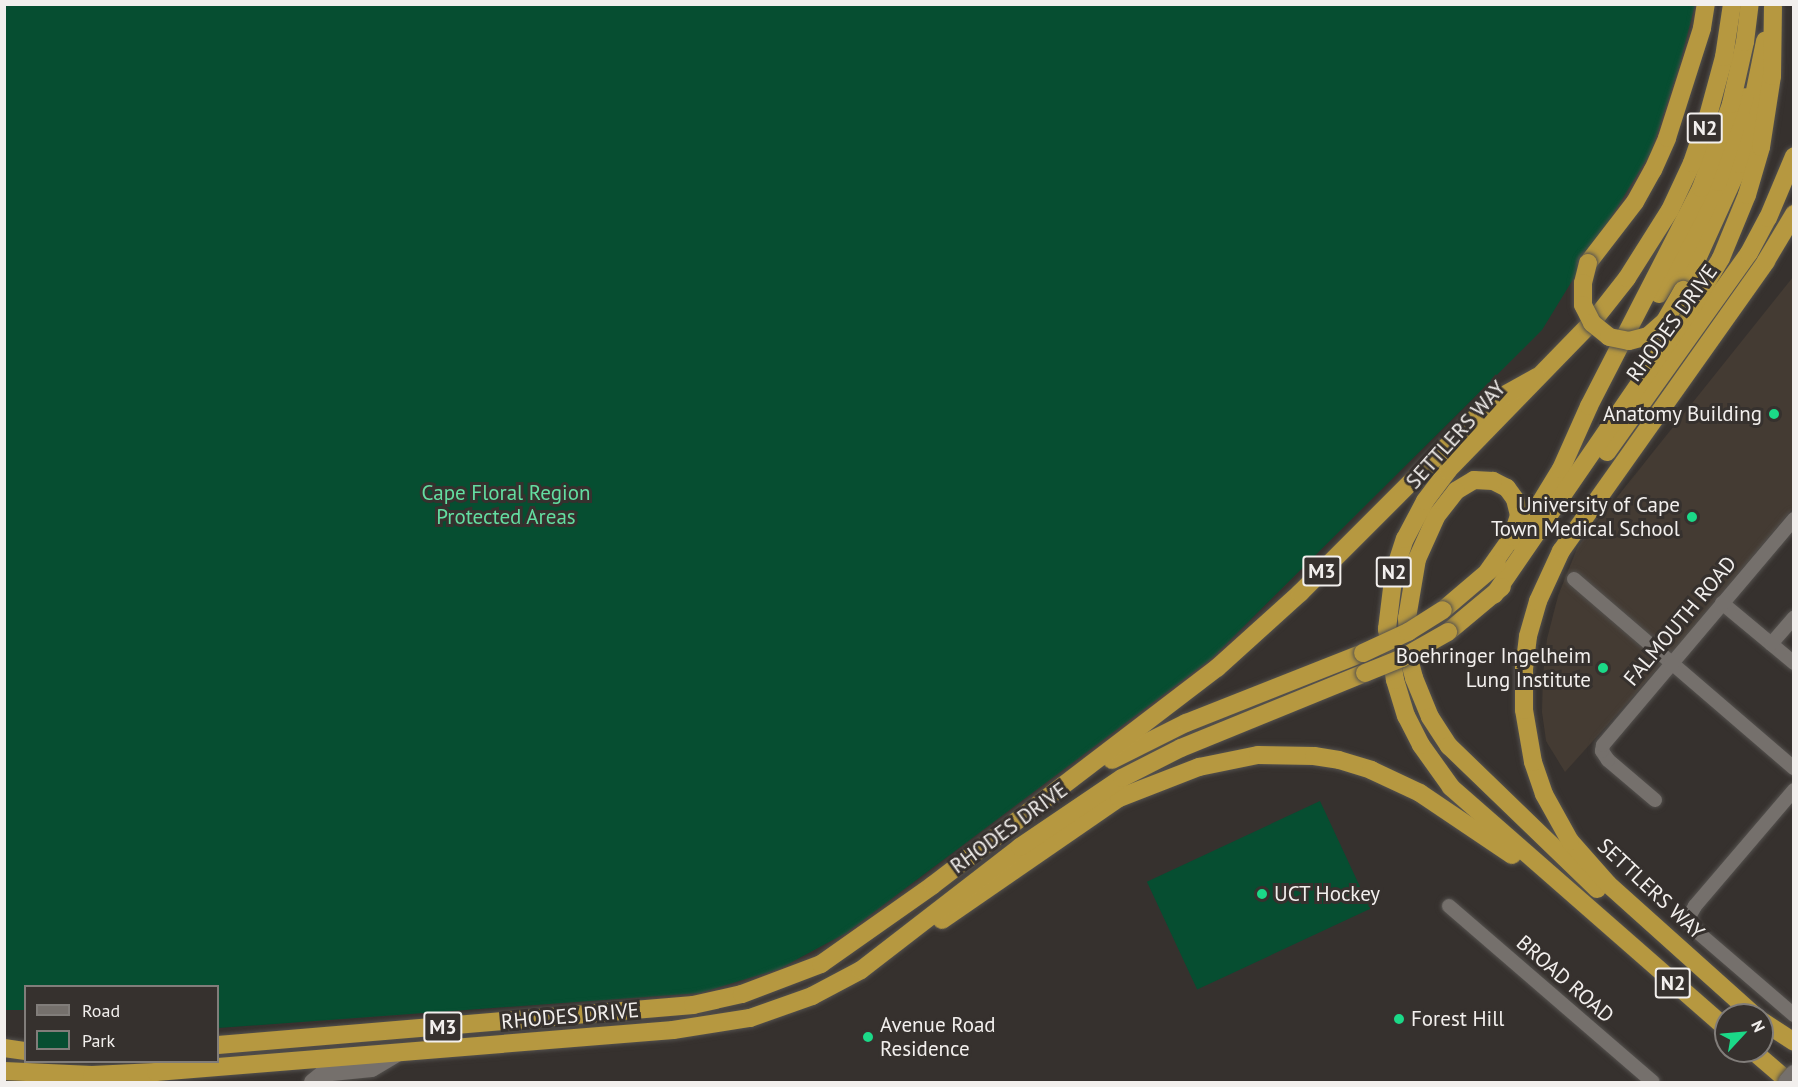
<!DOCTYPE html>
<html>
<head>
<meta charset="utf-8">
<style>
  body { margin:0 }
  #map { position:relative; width:1798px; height:1087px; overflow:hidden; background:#36312e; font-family:"PT Sans",sans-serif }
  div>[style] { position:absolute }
  .built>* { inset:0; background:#443b33 }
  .green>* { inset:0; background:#064e31; transform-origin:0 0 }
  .roads { filter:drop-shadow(0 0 2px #54514e) drop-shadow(0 0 2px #54514e) }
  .minor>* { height:14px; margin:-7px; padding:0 7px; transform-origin:7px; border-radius:7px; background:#75706c }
  .tertiary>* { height:16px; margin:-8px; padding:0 8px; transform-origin:8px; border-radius:8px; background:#75706c }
  .motorway>* { height:18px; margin:-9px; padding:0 9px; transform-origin:9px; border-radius:9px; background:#b69840 }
  .bridges { filter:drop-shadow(0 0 2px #54514e) drop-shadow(0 0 2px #54514e) }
  .secondary-bridge>* { height:18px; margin:-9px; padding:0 9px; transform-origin:9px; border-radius:9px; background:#75706c }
  .motorway-bridge>* { height:18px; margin:-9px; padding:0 9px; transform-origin:9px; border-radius:9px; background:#b69840 }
  .dots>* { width:16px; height:16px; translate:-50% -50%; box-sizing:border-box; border:3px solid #36312e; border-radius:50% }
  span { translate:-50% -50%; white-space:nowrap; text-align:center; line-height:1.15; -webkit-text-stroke:6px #36312e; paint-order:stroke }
  .shield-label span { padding:2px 4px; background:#36312e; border:2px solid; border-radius:4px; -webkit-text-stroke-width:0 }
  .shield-label { font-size:20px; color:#f2efed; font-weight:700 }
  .street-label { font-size:21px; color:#f2efed }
  .poi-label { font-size:21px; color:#f2efed }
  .right { translate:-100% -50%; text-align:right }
  .left { translate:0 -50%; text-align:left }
  .park-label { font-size:21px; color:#63dea1 }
  .frame { position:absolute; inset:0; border:6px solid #f2efed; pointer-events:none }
  .legend { position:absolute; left:24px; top:985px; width:195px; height:78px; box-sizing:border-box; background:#36312e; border:2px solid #817d7a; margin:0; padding:8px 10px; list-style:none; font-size:18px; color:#f2efed }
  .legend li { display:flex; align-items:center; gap:12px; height:30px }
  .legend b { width:30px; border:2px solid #817d7a }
  .north { position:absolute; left:1714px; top:1003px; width:60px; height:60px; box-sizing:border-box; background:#36312e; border:2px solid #817d7a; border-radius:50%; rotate:64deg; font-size:16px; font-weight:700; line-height:24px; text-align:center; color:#f2efed }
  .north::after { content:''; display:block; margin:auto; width:21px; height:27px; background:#1bd988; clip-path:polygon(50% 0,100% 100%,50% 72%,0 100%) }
</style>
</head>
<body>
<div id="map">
  <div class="built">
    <div style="clip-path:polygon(1793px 277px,1793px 508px,1672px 653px,1565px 772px,1546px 741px,1542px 712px,1543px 675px,1547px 639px,1558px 596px,1578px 546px)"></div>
  </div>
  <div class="green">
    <div style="clip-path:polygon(4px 5px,1695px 5px,1679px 67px,1651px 152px,1542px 330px,1212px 658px,846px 933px,779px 969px,700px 993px,218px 1028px,218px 986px,26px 986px,25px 1010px,5px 1010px)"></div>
    <div style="left:1320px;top:801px;width:119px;height:191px;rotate:65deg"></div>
  </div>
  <div class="roads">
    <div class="minor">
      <div style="left:1574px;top:579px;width:290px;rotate:40.7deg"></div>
      <div style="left:1722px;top:603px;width:94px;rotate:39.8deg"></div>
      <div style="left:1771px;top:644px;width:35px;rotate:-49deg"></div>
      <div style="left:1794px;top:790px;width:153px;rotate:130.5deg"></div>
      <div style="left:1695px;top:906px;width:13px;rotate:119deg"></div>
      <div style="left:1689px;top:917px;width:13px;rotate:67deg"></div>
      <div style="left:1694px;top:929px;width:132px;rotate:40.7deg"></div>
      <div style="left:1655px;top:800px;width:62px;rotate:-139.6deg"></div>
      <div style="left:1608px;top:760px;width:11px;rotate:-124deg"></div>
      <div style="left:1602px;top:751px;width:6px;rotate:-81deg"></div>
      <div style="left:1603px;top:745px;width:296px;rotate:-49.8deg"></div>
      <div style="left:1449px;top:906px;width:269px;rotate:40.8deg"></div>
    </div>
    <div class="tertiary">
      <div style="left:312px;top:1082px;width:13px;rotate:-39deg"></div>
      <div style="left:322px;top:1074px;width:50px;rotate:-5.7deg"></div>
      <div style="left:372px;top:1069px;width:31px;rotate:-31deg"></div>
    </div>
    <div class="motorway">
      <div style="left:1588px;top:263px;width:77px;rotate:-52.4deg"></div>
      <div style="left:1635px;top:202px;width:37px;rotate:-61deg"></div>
      <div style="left:1653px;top:170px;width:35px;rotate:-66deg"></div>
      <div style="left:1667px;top:138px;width:115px;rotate:-72.3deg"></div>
      <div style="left:1702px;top:28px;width:24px;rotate:-81deg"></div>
      <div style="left:1683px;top:290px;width:138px;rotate:-65.7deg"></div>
      <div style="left:1740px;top:164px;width:126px;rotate:-78.5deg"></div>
      <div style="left:1659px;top:294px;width:37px;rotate:-57deg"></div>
      <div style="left:1679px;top:263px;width:90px;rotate:-64.3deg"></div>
      <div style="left:1718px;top:182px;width:89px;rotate:-72.4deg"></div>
      <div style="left:1607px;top:452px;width:244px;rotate:-54.5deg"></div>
      <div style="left:1749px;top:253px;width:40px;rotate:-62deg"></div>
      <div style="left:1768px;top:218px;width:67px;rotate:-67.2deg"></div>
      <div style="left:1517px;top:541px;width:84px;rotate:-58.6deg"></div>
      <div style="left:1561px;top:469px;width:69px;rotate:-66deg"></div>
      <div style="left:1589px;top:406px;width:245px;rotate:-62.8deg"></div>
      <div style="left:1701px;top:188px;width:89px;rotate:-70.3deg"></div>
      <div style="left:1731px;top:104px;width:64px;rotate:-77.3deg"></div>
      <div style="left:1745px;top:42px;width:38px;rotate:-83deg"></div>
      <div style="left:1488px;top:571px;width:42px;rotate:-54.8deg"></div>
      <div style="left:1512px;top:537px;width:23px;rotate:-72deg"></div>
      <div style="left:1519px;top:515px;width:16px;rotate:-104deg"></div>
      <div style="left:1515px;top:499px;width:14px;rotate:-126deg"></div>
      <div style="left:1507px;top:488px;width:16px;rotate:-153deg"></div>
      <div style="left:1493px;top:481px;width:19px;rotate:-177deg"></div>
      <div style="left:1474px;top:480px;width:21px;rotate:149deg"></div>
      <div style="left:1456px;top:491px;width:33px;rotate:128deg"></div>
      <div style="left:1436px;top:517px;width:46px;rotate:114.3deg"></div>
      <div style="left:1417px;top:559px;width:60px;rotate:99.6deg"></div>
      <div style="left:1407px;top:618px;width:41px;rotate:87.2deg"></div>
      <div style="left:1409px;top:659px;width:20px;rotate:75deg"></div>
      <div style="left:1414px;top:678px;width:42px;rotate:67.7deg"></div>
      <div style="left:1430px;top:717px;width:35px;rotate:57deg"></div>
      <div style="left:1449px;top:746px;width:206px;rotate:44deg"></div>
      <div style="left:1494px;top:595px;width:355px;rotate:-55.5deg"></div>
      <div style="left:1695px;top:302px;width:51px;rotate:-59.4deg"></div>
      <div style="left:1721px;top:258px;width:68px;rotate:-67.6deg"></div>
      <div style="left:1747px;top:195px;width:50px;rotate:-73.7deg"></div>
      <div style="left:1761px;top:147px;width:72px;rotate:-81.2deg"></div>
      <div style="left:1772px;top:76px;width:69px;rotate:-89.2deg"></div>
      <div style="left:1443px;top:610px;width:71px;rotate:-40.4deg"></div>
      <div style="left:1448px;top:632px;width:70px;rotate:-39.8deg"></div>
      <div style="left:1112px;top:760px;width:83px;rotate:-26.6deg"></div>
      <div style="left:1186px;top:723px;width:190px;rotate:-21.6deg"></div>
      <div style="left:942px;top:920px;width:215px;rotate:-34.6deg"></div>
      <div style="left:1119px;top:798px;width:86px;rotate:-21.2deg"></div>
      <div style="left:1199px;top:767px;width:60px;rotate:-11.5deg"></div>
      <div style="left:1258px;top:755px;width:56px;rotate:1deg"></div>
      <div style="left:1314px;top:756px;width:25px;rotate:9deg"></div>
      <div style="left:1339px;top:760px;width:34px;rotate:17deg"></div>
      <div style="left:1371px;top:770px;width:54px;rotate:25.1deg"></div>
      <div style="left:1420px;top:793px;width:111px;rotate:34deg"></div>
      <div style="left:1754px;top:1015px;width:196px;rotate:-138.1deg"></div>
      <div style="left:1608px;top:884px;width:57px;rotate:-131.5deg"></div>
      <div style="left:1570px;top:841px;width:54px;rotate:-119deg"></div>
      <div style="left:1544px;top:794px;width:34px;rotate:-109deg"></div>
      <div style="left:1533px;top:762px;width:53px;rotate:-99.8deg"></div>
      <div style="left:1524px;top:710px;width:41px;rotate:-90deg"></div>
      <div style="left:1524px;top:669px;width:33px;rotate:-83deg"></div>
      <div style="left:1528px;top:636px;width:36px;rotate:-74deg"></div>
      <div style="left:1538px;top:601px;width:55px;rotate:-65.3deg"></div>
      <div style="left:1561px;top:551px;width:355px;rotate:-54.7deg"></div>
      <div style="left:1766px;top:261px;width:55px;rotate:-59.2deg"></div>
      <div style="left:1762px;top:1021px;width:38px;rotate:33deg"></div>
      <div style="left:1726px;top:1028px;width:366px;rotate:-138.8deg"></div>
      <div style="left:1451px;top:787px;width:52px;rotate:-125.5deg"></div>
      <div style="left:1421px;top:745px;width:33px;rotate:-117deg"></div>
      <div style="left:1406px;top:716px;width:38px;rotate:-107deg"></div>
      <div style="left:1395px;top:680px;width:52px;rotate:-98.9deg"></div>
      <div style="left:1387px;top:629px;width:57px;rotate:-83deg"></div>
      <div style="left:1394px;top:572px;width:35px;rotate:-72deg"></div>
      <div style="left:1405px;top:539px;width:43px;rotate:-62.2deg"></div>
      <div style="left:1425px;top:501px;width:39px;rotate:-53deg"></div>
      <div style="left:1448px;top:470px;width:209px;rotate:-45.8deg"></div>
      <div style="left:1594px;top:320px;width:53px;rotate:-51.8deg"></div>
      <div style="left:1627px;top:278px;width:80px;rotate:-57.7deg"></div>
      <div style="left:1670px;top:210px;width:52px;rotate:-64.9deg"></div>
      <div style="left:1692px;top:163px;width:50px;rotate:-71.2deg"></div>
      <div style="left:1708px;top:116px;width:61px;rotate:-74.8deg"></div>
      <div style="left:1724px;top:57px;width:54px;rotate:-81.4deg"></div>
      <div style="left:218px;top:1045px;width:477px;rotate:-4.8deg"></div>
      <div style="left:693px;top:1005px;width:50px;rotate:-12.7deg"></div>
      <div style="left:742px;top:994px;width:85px;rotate:-20.8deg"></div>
      <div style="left:821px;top:964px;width:137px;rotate:-35.2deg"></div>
      <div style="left:933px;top:885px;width:357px;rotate:-37.4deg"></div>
      <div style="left:1217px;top:668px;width:112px;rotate:-42.1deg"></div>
      <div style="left:1300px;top:593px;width:269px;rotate:-45deg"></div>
      <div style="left:1490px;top:403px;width:54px;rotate:-29deg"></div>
      <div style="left:4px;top:1048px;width:22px;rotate:8deg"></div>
      <div style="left:1753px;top:1051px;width:48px;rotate:40.7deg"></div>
      <div style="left:4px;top:1071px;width:88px;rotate:2.6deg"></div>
      <div style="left:92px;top:1075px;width:64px;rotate:-2.7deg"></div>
      <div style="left:156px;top:1072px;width:519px;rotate:-4.64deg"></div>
      <div style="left:673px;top:1030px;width:78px;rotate:-8.9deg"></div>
      <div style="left:750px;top:1018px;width:66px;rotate:-19.5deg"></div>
      <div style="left:812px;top:996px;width:55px;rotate:-28deg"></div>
      <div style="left:861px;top:970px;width:201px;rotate:-37.7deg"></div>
      <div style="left:1020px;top:847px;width:123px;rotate:-34.1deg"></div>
      <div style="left:1122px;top:778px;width:66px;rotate:-27deg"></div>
      <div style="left:1181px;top:748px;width:199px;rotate:-22.2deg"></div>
    </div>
  </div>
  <div class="bridges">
    <div class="secondary-bridge">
      <div style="left:1787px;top:1082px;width:11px;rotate:-49deg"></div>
    </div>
    <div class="motorway-bridge">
      <div style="left:1588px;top:263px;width:21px;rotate:104deg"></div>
      <div style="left:1583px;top:283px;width:22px;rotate:90deg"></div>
      <div style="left:1583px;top:305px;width:20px;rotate:63deg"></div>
      <div style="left:1592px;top:323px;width:22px;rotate:39deg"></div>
      <div style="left:1609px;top:337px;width:20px;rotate:11deg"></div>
      <div style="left:1629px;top:341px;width:20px;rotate:-15deg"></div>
      <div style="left:1648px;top:336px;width:23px;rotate:-41deg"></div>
      <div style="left:1665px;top:321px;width:36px;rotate:-60deg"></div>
      <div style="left:1363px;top:653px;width:50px;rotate:-25deg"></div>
      <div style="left:1408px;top:632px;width:41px;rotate:-32.2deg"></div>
      <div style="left:1365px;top:673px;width:40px;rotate:-22deg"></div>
      <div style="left:1402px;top:658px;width:53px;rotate:-29.5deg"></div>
    </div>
  </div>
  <div class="dots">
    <div style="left:1774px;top:414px;background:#1bd988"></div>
    <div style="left:1692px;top:517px;background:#1bd988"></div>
    <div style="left:1603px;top:668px;background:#1bd988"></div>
    <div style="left:1262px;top:894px;background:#1bd988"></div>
    <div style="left:1399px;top:1019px;background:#1bd988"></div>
    <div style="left:868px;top:1037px;background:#1bd988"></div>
  </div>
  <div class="shield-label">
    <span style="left:1705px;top:128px">N2</span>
    <span style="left:1322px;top:571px">M3</span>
    <span style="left:1394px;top:572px">N2</span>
    <span style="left:1673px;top:983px">N2</span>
    <span style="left:443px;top:1027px">M3</span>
  </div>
  <div class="street-label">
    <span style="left:1672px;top:323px;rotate:-54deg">RHODES DRIVE</span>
    <span style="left:1456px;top:435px;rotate:-48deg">SETTLERS WAY</span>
    <span style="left:1680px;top:621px;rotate:-50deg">FALMOUTH ROAD</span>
    <span style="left:1009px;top:828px;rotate:-36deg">RHODES DRIVE</span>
    <span style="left:1651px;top:889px;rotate:43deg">SETTLERS WAY</span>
    <span style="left:1565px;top:979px;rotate:41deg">BROAD ROAD</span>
    <span style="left:570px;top:1016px;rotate:-5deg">RHODES DRIVE</span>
  </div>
  <div class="poi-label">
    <span class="right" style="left:1762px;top:414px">Anatomy Building</span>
    <span class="right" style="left:1680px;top:517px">University of Cape<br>Town Medical School</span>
    <span class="right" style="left:1591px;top:668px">Boehringer Ingelheim<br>Lung Institute</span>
    <span class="left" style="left:1274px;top:894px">UCT Hockey</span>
    <span class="left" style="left:1411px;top:1019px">Forest Hill</span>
    <span class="left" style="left:880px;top:1037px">Avenue Road<br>Residence</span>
  </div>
  <div class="park-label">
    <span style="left:506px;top:505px">Cape Floral Region<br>Protected Areas</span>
  </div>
  <div class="frame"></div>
  <ul class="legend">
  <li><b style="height:8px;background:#75706c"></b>Road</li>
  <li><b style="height:16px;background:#064e31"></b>Park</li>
  </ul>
  <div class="north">N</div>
</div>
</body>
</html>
